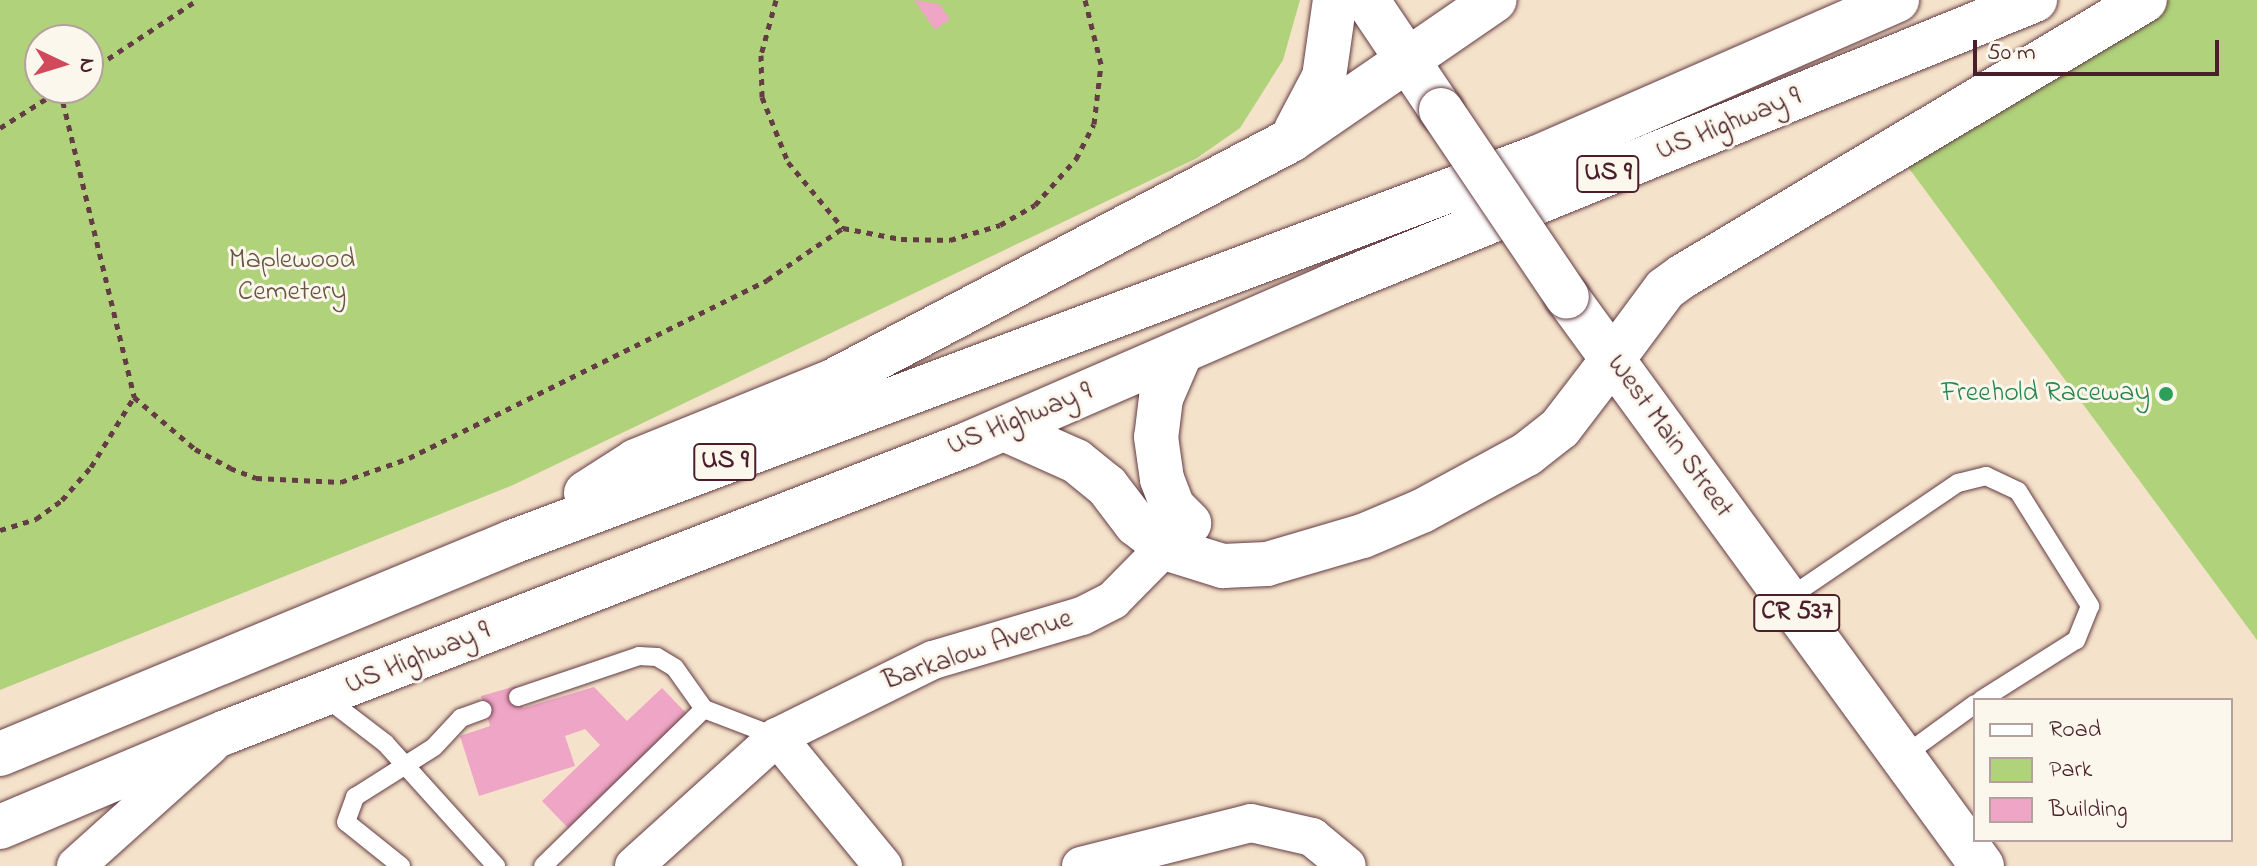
<!DOCTYPE html>
<html>
<head>
<meta charset="utf-8">
<style>
  body { margin:0 }
  #map { position:relative; width:2257px; height:866px; overflow:hidden; background:#f5e2ca; font-family:"Indie Flower",sans-serif }
  div>[style] { position:absolute }
  .green>* { inset:0; background:#afd27b }
  .building>* { inset:0; background:#efa5c5 }
  .path>* { height:5px; margin-top:-2.5px; transform-origin:0; background:repeating-linear-gradient(90deg,#643c43 0 6px,transparent 0 12px) }
  .roads { filter:drop-shadow(0 0 2px #643c43) drop-shadow(0 0 2px #643c43) }
  .lane>* { height:18px; margin:-9px; padding:0 9px; transform-origin:9px; border-radius:9px; background:#fff }
  .street>* { height:38px; margin:-19px; padding:0 19px; transform-origin:19px; border-radius:19px; background:#fff }
  .primary>* { height:44px; margin:-22px; padding:0 22px; transform-origin:22px; border-radius:22px; background:#fff }
  .highway>* { height:44px; margin:-22px; padding:0 22px; transform-origin:22px; border-radius:22px; background:#fff }
  .bridges { filter:drop-shadow(0 0 2px #643c43) drop-shadow(0 0 2px #643c43) }
  .primary-bridge>* { height:44px; margin:-22px; padding:0 22px; transform-origin:22px; border-radius:22px; background:#fff }
  .dots>* { width:22px; height:22px; translate:-50% -50%; box-sizing:border-box; border:4px solid #fbf7ec; border-radius:50% }
  span { translate:-50% -50%; white-space:nowrap; text-align:center; line-height:1.15; -webkit-text-stroke:6px #fbf7ec; paint-order:stroke }
  .shield-label span { padding:2px 6px; background:#fbf7ec; border:2px solid; border-radius:6px; -webkit-text-stroke-width:0 }
  .shield-label { font-size:26px; color:#4a1f2b; font-weight:700 }
  .street-label { font-size:28px; color:#4a1f2b }
  .park-label { font-size:28px; color:#685543 }
  .leisure-label { font-size:28px; color:#27864d }
  .right { translate:-100% -50%; text-align:right }
  .legend { position:absolute; left:1973px; top:698px; width:260px; height:144px; box-sizing:border-box; background:#fbf7ec; border:2px solid #b4a19f; margin:0; padding:10px 14px; list-style:none; font-size:24px; color:#4a1f2b }
  .legend li { display:flex; align-items:center; gap:16px; height:40px }
  .legend b { width:40px; border:2px solid #b4a19f }
  .north { position:absolute; left:24px; top:24px; width:80px; height:80px; box-sizing:border-box; background:#fbf7ec; border:2px solid #b4a19f; border-radius:50%; rotate:94deg; font-size:22px; font-weight:700; line-height:32px; text-align:center; color:#4a1f2b }
  .north::after { content:''; display:block; margin:auto; width:28px; height:36px; background:#d1495b; clip-path:polygon(50% 0,100% 100%,50% 72%,0 100%) }
  .scale { position:absolute; left:1973px; top:40px; width:246px; height:36px; box-sizing:border-box; border:4px solid #4a1f2b; border-top:0; padding-left:10px; font-size:24px; line-height:28px; white-space:nowrap; color:#4a1f2b; -webkit-text-stroke:6px #fbf7ec; paint-order:stroke }
</style>
</head>
<body>
<div id="map">
  <div class="green">
    <div style="clip-path:polygon(evenodd,0 0,1300px 0,1283px 60px,1240px 128px,1197px 158px,513px 485px,0 690px,0 0,40px 40px,88px 40px,88px 88px,40px 88px,40px 40px)"></div>
    <div style="clip-path:polygon(2145px 0,2257px 0,2257px 640px,1894px 148px)"></div>
  </div>
  <div class="building">
    <div style="clip-path:polygon(914px 0,939px 4px,950px 19px,935px 30px)"></div>
    <div style="clip-path:polygon(516px 686px,523px 708px,594px 687px,627px 721px,662px 688px,687px 714px,568px 828px,542px 801px,600px 745px,585px 729px,565px 736px,575px 766px,479px 796px,460px 736px,490px 726px,481px 696px)"></div>
  </div>
  <div class="path">
    <div style="left:776px;top:0;width:57px;rotate:105.3deg"></div>
    <div style="left:761px;top:55px;width:42px;rotate:88.6deg"></div>
    <div style="left:762px;top:97px;width:70px;rotate:68.2deg"></div>
    <div style="left:788px;top:162px;width:86px;rotate:50.2deg"></div>
    <div style="left:88px;top:72px;width:131px;rotate:-33.4deg"></div>
    <div style="left:60px;top:90px;width:316px;rotate:76.4deg"></div>
    <div style="left:134px;top:397px;width:80px;rotate:40.4deg"></div>
    <div style="left:195px;top:449px;width:40px;rotate:28deg"></div>
    <div style="left:230px;top:468px;width:28px;rotate:21deg"></div>
    <div style="left:256px;top:478px;width:85px;rotate:2.7deg"></div>
    <div style="left:341px;top:482px;width:72px;rotate:-19.4deg"></div>
    <div style="left:409px;top:458px;width:400px;rotate:-26.4deg"></div>
    <div style="left:767px;top:280px;width:92px;rotate:-34.4deg"></div>
    <div style="left:843px;top:228px;width:59px;rotate:10.7deg"></div>
    <div style="left:901px;top:239px;width:49px;rotate:1.2deg"></div>
    <div style="left:950px;top:240px;width:52px;rotate:-16.7deg"></div>
    <div style="left:1000px;top:225px;width:40px;rotate:-29.7deg"></div>
    <div style="left:1035px;top:205px;width:62px;rotate:-48.3deg"></div>
    <div style="left:1076px;top:159px;width:39px;rotate:-63deg"></div>
    <div style="left:1094px;top:124px;width:60px;rotate:-83.3deg"></div>
    <div style="left:1101px;top:64px;width:66px;rotate:-104deg"></div>
    <div style="left:0;top:128px;width:75px;rotate:-32.4deg"></div>
    <div style="left:0;top:530px;width:38px;rotate:-17deg"></div>
    <div style="left:36px;top:519px;width:32px;rotate:-36deg"></div>
    <div style="left:62px;top:500px;width:44px;rotate:-48.7deg"></div>
    <div style="left:91px;top:467px;width:82px;rotate:-58.4deg"></div>
  </div>
  <div class="roads">
    <div class="lane">
      <div style="left:1787px;top:599px;width:207px;rotate:-34.2deg"></div>
      <div style="left:1958px;top:483px;width:29px;rotate:-14deg"></div>
      <div style="left:1986px;top:476px;width:35px;rotate:25deg"></div>
      <div style="left:2018px;top:491px;width:136px;rotate:57.9deg"></div>
      <div style="left:2090px;top:606px;width:37px;rotate:112deg"></div>
      <div style="left:2076px;top:640px;width:112px;rotate:147.7deg"></div>
      <div style="left:325px;top:697px;width:76px;rotate:37.5deg"></div>
      <div style="left:385px;top:743px;width:166px;rotate:47.9deg"></div>
      <div style="left:518px;top:697px;width:128px;rotate:-18.7deg"></div>
      <div style="left:639px;top:656px;width:18px;rotate:3deg"></div>
      <div style="left:657px;top:657px;width:21px;rotate:31deg"></div>
      <div style="left:675px;top:668px;width:50px;rotate:54.7deg"></div>
      <div style="left:704px;top:709px;width:78px;rotate:21deg"></div>
      <div style="left:1902px;top:757px;width:90px;rotate:-36deg"></div>
      <div style="left:401px;top:866px;width:70px;rotate:-141.3deg"></div>
      <div style="left:346px;top:822px;width:27px;rotate:-70deg"></div>
      <div style="left:355px;top:797px;width:93px;rotate:-32.3deg"></div>
      <div style="left:434px;top:747px;width:40px;rotate:-47deg"></div>
      <div style="left:461px;top:718px;width:23px;rotate:-20deg"></div>
      <div style="left:543px;top:866px;width:225px;rotate:-44.3deg"></div>
    </div>
    <div class="street">
      <div style="left:777px;top:737px;width:167px;rotate:50.6deg"></div>
      <div style="left:76px;top:866px;width:181px;rotate:-41.9deg"></div>
      <div style="left:634px;top:866px;width:193px;rotate:-42.1deg"></div>
      <div style="left:777px;top:737px;width:174px;rotate:-26.3deg"></div>
      <div style="left:933px;top:660px;width:155px;rotate:-16.5deg"></div>
      <div style="left:1082px;top:616px;width:35px;rotate:-27deg"></div>
      <div style="left:1113px;top:600px;width:105px;rotate:-45.4deg"></div>
      <div style="left:1081px;top:866px;width:175px;rotate:-14.2deg"></div>
      <div style="left:1251px;top:823px;width:63px;rotate:12.9deg"></div>
      <div style="left:1312px;top:837px;width:45px;rotate:39.6deg"></div>
    </div>
    <div class="primary">
      <div style="left:1367px;top:0;width:133px;rotate:56.1deg"></div>
      <div style="left:1567px;top:297px;width:704px;rotate:53.89deg"></div>
      <div style="left:1168px;top:549px;width:58px;rotate:17.2deg"></div>
      <div style="left:1223px;top:566px;width:44px;rotate:-2.6deg"></div>
      <div style="left:1267px;top:564px;width:100px;rotate:-16.3deg"></div>
      <div style="left:1363px;top:536px;width:64px;rotate:-23deg"></div>
      <div style="left:1422px;top:511px;width:119px;rotate:-28.5deg"></div>
      <div style="left:1527px;top:454px;width:42px;rotate:-38.2deg"></div>
      <div style="left:1560px;top:428px;width:87px;rotate:-52.5deg"></div>
    </div>
    <div class="highway">
      <div style="left:1296px;top:130px;width:60px;rotate:-62.2deg"></div>
      <div style="left:1324px;top:77px;width:78px;rotate:-81.9deg"></div>
      <div style="left:1181px;top:352px;width:50px;rotate:113.5deg"></div>
      <div style="left:1161px;top:398px;width:39px;rotate:97deg"></div>
      <div style="left:1156px;top:437px;width:42px;rotate:81.9deg"></div>
      <div style="left:1162px;top:479px;width:30px;rotate:69deg"></div>
      <div style="left:1173px;top:507px;width:23px;rotate:45deg"></div>
      <div style="left:1613px;top:359px;width:87px;rotate:-53.4deg"></div>
      <div style="left:1665px;top:289px;width:22px;rotate:-36deg"></div>
      <div style="left:1683px;top:276px;width:538px;rotate:-30.85deg"></div>
      <div style="left:1004px;top:429px;width:79px;rotate:24deg"></div>
      <div style="left:1076px;top:461px;width:40px;rotate:39deg"></div>
      <div style="left:1107px;top:486px;width:48px;rotate:52.7deg"></div>
      <div style="left:1136px;top:524px;width:41px;rotate:38deg"></div>
      <div style="left:586px;top:493px;width:59px;rotate:-32.6deg"></div>
      <div style="left:636px;top:461px;width:213px;rotate:-22.1deg"></div>
      <div style="left:833px;top:381px;width:518px;rotate:-27.75deg"></div>
      <div style="left:1291px;top:140px;width:247px;rotate:-34.5deg"></div>
      <div style="left:0;top:754px;width:554px;rotate:-22.49deg"></div>
      <div style="left:512px;top:542px;width:1094px;rotate:-20.56deg"></div>
      <div style="left:1536px;top:158px;width:394px;rotate:-23.6deg"></div>
      <div style="left:0;top:827px;width:245px;rotate:-22.8deg"></div>
      <div style="left:226px;top:732px;width:796px;rotate:-21.21deg"></div>
      <div style="left:968px;top:444px;width:396px;rotate:-23.5deg"></div>
      <div style="left:1331px;top:286px;width:760px;rotate:-22.11deg"></div>
    </div>
  </div>
  <div class="bridges">
    <div class="primary-bridge">
      <div style="left:1441px;top:110px;width:225px;rotate:56deg"></div>
    </div>
  </div>
  <div class="dots">
    <div style="left:2166px;top:394px;background:#2e9e5b"></div>
  </div>
  <div class="shield-label">
    <span style="left:1608px;top:174px">US 9</span>
    <span style="left:725px;top:462px">US 9</span>
    <span style="left:1797px;top:613px">CR 537</span>
  </div>
  <div class="street-label">
    <span style="left:1729px;top:125px;rotate:-22deg">US Highway 9</span>
    <span style="left:1020px;top:420px;rotate:-22deg">US Highway 9</span>
    <span style="left:1669px;top:437px;rotate:54deg">West Main Street</span>
    <span style="left:978px;top:651px;rotate:-19deg">Barkalow Avenue</span>
    <span style="left:418px;top:659px;rotate:-22deg">US Highway 9</span>
  </div>
  <div class="park-label">
    <span style="left:292px;top:277px">Maplewood<br>Cemetery</span>
  </div>
  <div class="leisure-label">
    <span class="right" style="left:2150px;top:394px">Freehold Raceway</span>
  </div>
  <ul class="legend">
  <li><b style="height:10px;background:#fff"></b>Road</li>
  <li><b style="height:22px;background:#afd27b"></b>Park</li>
  <li><b style="height:22px;background:#efa5c5"></b>Building</li>
  </ul>
  <div class="north">N</div>
  <div class="scale">50 m</div>
</div>
</body>
</html>
